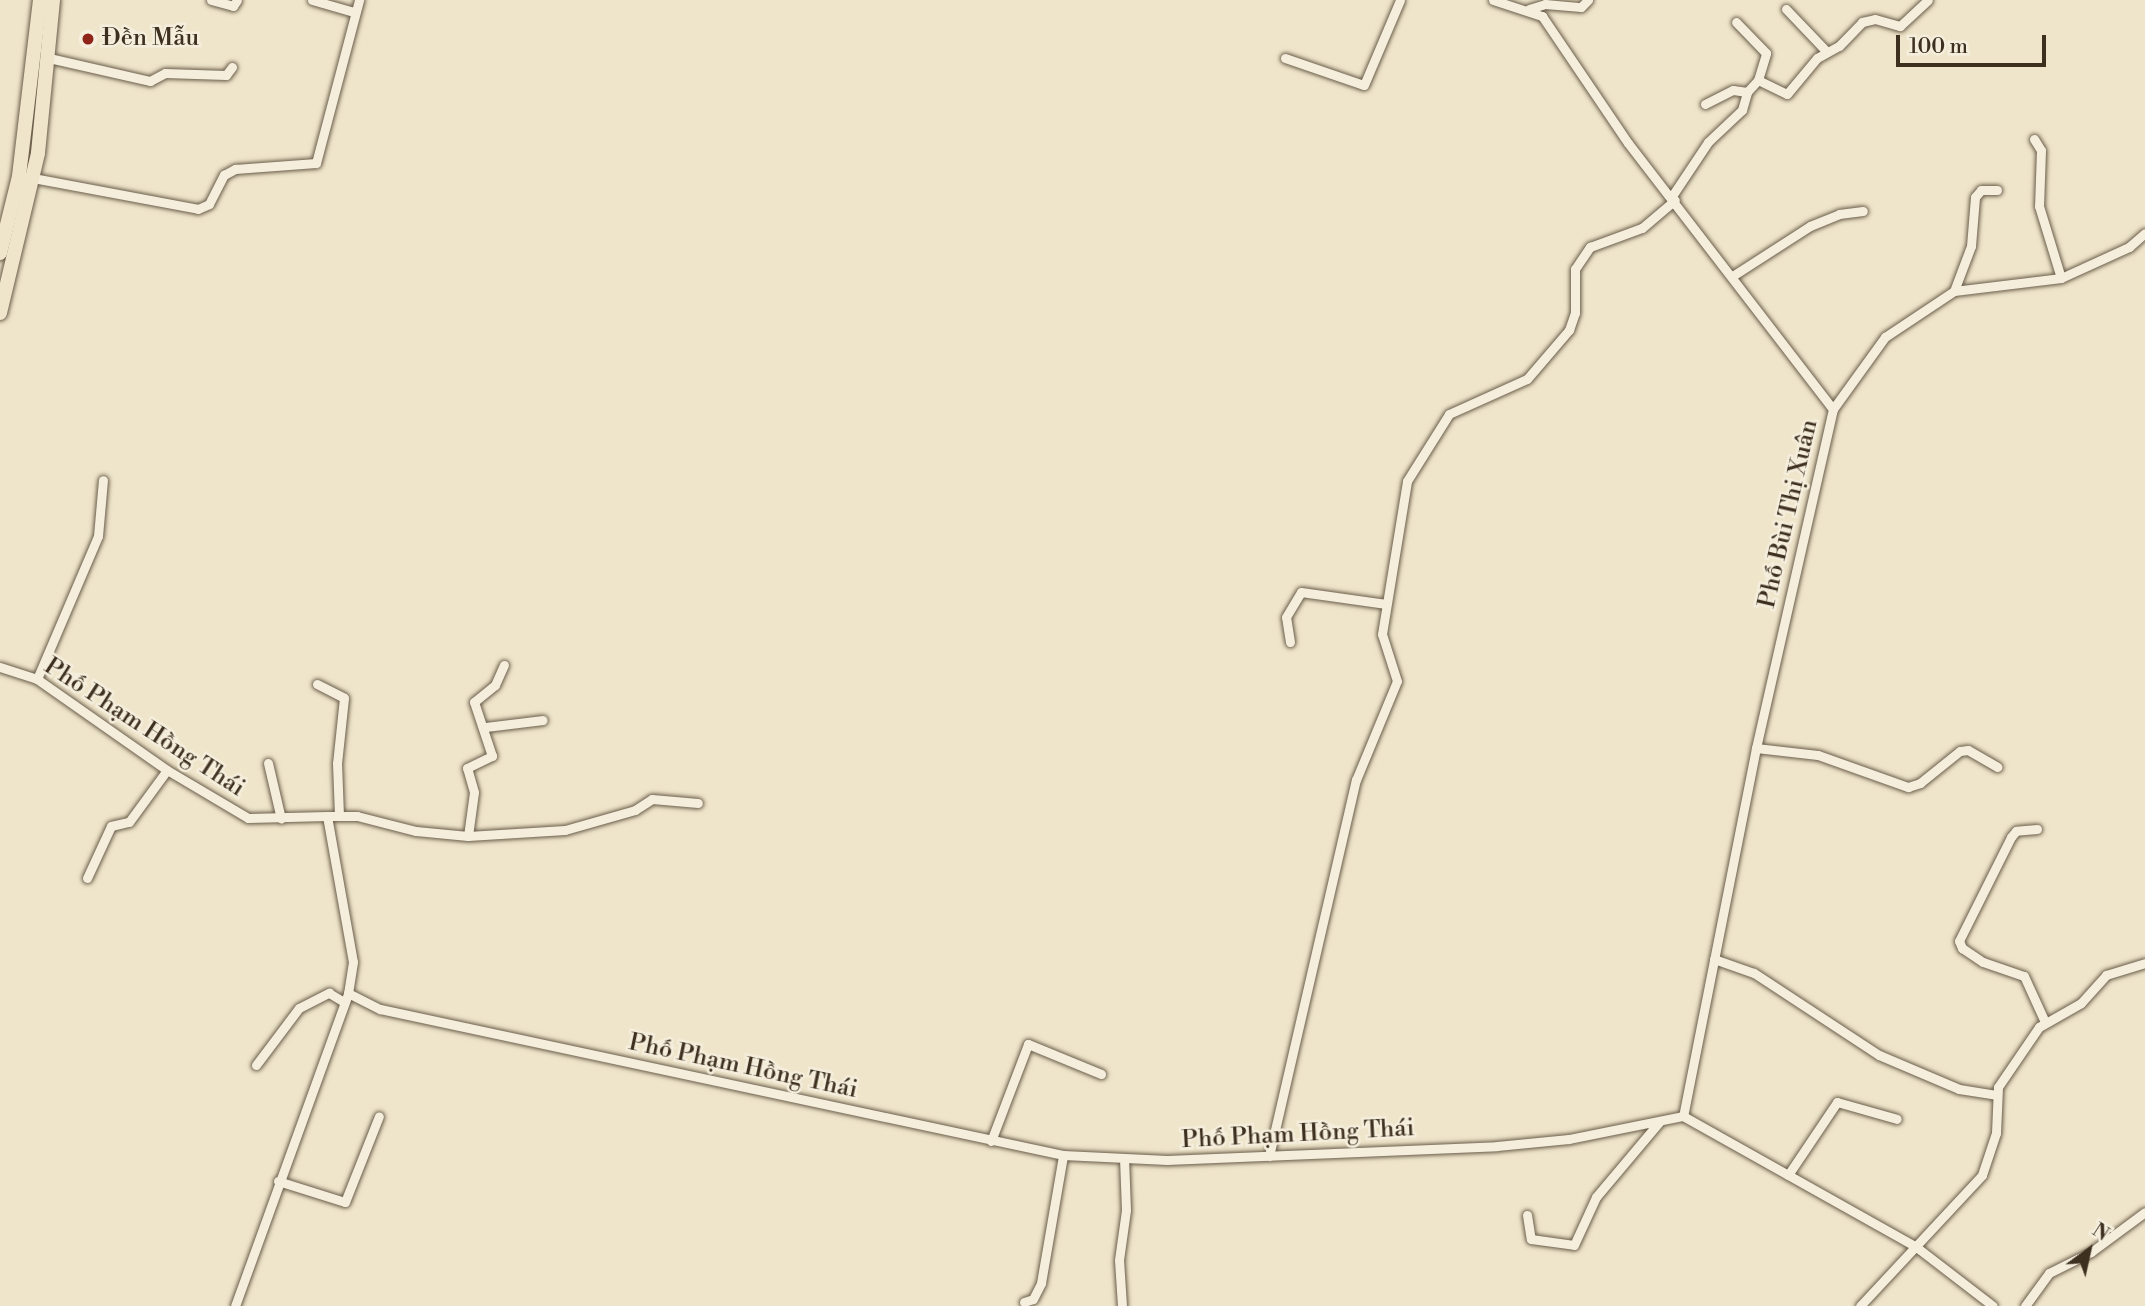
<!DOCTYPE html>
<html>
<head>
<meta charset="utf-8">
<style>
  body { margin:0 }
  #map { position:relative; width:2145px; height:1306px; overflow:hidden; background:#efe5ca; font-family:"Libre Bodoni",serif }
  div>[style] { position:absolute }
  .roads { filter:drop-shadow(0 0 2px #6a5d4a) drop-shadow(0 0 2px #6a5d4a) }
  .minor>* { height:9px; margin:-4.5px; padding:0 4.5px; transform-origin:4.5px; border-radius:4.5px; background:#f5eedd }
  .trunk>* { height:14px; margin:-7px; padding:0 7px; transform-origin:7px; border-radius:7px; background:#efe5ca }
  .dots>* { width:19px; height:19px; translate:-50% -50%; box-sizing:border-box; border:4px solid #f5eedd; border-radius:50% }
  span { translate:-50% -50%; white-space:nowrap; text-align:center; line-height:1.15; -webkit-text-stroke:5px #f5eedd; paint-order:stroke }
  .poi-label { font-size:24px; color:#3e301f }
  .left { translate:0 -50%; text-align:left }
  .street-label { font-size:24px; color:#3e301f }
  .north { position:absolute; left:2054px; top:1215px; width:70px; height:70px; -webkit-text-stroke:5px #f5eedd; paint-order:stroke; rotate:33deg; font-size:19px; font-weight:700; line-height:28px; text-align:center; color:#3e301f }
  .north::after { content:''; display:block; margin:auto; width:24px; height:32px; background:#3e301f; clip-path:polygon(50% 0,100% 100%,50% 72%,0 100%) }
  .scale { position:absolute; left:1896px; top:35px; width:150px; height:32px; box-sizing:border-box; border:4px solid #3e301f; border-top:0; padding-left:9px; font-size:21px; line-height:24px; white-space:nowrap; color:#3e301f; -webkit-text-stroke:5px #f5eedd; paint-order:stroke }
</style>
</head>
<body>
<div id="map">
  <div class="roads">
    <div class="minor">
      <div style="left:211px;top:0;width:23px;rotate:15deg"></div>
      <div style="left:233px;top:6px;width:7px;rotate:-56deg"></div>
      <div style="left:312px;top:0;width:44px;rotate:15.9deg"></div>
      <div style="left:1493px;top:0;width:52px;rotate:18.1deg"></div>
      <div style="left:1542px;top:16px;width:153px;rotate:55.9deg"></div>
      <div style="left:1628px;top:143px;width:336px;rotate:52.4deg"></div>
      <div style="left:1833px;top:409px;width:348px;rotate:102.8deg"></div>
      <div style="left:1756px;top:748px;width:375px;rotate:101.2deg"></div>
      <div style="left:1529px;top:9px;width:17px;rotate:-17deg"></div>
      <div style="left:1545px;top:4px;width:36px;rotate:5deg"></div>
      <div style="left:1581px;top:7px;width:10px;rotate:-45deg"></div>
      <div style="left:1786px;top:9px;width:59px;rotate:46.4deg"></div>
      <div style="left:49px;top:58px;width:104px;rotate:12.8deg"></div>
      <div style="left:150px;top:81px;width:17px;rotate:-28deg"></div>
      <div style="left:165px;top:73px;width:61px;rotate:1.9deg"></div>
      <div style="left:226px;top:75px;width:10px;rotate:-53deg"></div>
      <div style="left:1285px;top:58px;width:83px;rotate:18.9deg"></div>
      <div style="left:1364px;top:85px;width:92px;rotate:-67deg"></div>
      <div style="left:1758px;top:80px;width:32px;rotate:26deg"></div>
      <div style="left:1787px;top:94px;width:47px;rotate:-50.2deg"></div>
      <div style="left:1817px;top:58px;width:25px;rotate:-29deg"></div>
      <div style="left:1839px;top:46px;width:33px;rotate:-46deg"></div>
      <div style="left:1862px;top:22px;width:13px;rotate:-13deg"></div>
      <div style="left:1875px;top:19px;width:26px;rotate:16deg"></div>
      <div style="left:1900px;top:26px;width:38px;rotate:-43deg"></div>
      <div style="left:1705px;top:104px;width:31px;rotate:-27deg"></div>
      <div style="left:1733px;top:90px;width:14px;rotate:8deg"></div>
      <div style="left:2034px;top:139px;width:13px;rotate:58deg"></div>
      <div style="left:2041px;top:150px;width:56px;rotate:92deg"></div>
      <div style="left:2039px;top:206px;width:75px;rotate:73deg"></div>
      <div style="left:33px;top:178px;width:168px;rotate:10.6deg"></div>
      <div style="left:198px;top:209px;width:12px;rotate:-24deg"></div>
      <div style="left:209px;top:204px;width:33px;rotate:-63deg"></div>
      <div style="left:224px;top:175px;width:13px;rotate:-29deg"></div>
      <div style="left:235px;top:169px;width:81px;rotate:-4.2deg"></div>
      <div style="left:316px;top:163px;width:169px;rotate:-75.2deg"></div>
      <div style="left:1672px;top:196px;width:65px;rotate:-56.3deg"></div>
      <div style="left:1708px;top:142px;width:47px;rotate:-43.3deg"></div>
      <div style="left:1742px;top:110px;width:19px;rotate:-74deg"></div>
      <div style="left:1747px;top:92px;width:16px;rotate:-47deg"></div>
      <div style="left:1758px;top:80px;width:28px;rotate:-73deg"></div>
      <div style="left:1766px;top:53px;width:43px;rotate:-134.1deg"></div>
      <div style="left:1734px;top:275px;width:90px;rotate:-32.8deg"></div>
      <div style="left:1810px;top:226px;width:31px;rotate:-22deg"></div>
      <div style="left:1839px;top:214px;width:24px;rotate:-7deg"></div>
      <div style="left:1954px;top:291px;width:48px;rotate:-69.3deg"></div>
      <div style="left:1971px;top:246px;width:49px;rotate:-85.3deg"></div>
      <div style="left:1975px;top:197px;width:9px;rotate:-49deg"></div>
      <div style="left:1981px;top:190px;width:16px"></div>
      <div style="left:1833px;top:409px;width:89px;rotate:-54.2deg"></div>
      <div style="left:1885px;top:337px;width:83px;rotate:-33.7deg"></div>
      <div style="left:1954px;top:291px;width:108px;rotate:-6.9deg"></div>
      <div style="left:2061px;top:278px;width:75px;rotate:-24.5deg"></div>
      <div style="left:2129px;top:247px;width:21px;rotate:-41deg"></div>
      <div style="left:1290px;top:642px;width:25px;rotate:-99deg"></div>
      <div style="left:1286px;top:617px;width:29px;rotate:-59deg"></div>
      <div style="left:1301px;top:592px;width:86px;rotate:8deg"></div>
      <div style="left:0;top:667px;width:39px;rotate:18deg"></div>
      <div style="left:37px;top:679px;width:159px;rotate:35deg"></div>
      <div style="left:167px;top:770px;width:94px;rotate:30.7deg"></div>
      <div style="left:248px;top:818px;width:79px;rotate:-1.5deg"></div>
      <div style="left:327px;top:816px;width:148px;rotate:79.9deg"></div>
      <div style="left:353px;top:962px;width:31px;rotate:99deg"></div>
      <div style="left:348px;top:993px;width:36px;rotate:27deg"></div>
      <div style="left:380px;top:1009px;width:698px;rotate:12.07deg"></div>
      <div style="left:1063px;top:1155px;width:104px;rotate:2.8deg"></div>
      <div style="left:1167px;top:1160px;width:330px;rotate:-2.4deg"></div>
      <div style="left:1497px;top:1146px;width:72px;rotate:-5.6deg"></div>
      <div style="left:1569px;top:1139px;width:116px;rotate:-11.4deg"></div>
      <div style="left:37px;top:679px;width:155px;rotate:-66.9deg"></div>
      <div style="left:98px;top:536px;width:56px;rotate:-84.9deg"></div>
      <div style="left:317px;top:684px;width:30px;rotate:27deg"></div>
      <div style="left:344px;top:698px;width:65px;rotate:96.1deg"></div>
      <div style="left:337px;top:763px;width:52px;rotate:87.8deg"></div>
      <div style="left:486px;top:727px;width:57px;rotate:-7deg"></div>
      <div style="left:1756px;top:748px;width:62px;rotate:6.4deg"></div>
      <div style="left:1818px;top:755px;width:96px;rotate:19.6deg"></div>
      <div style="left:1908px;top:787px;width:13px;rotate:-18deg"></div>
      <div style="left:1920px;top:783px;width:51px;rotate:-38.7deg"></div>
      <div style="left:1960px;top:751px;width:8px;rotate:-7deg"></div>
      <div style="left:1968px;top:750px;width:34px;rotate:30deg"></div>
      <div style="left:268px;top:763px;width:57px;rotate:76.9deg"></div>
      <div style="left:327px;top:816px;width:30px"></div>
      <div style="left:357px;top:816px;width:61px;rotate:14.3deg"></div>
      <div style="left:416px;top:831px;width:52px;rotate:5.5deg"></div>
      <div style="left:468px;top:836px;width:97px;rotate:-3.5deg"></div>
      <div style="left:565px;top:830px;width:73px;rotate:-15.9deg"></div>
      <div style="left:635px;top:810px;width:20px;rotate:-33deg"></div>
      <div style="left:652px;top:799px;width:46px;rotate:5deg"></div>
      <div style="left:2037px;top:829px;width:21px;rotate:175deg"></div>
      <div style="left:2016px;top:831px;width:8px;rotate:130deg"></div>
      <div style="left:2011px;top:837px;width:116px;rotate:116.6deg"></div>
      <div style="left:1959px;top:941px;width:8px;rotate:67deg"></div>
      <div style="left:1962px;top:948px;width:25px;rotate:34deg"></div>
      <div style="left:1983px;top:962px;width:43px;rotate:18.9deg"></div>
      <div style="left:2024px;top:976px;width:51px;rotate:65.5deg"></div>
      <div style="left:468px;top:836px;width:44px;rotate:-82.2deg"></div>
      <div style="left:474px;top:792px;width:25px;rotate:-106deg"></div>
      <div style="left:467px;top:768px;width:28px;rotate:-26deg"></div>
      <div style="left:492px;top:756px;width:57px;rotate:-108.4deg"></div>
      <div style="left:474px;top:702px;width:27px;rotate:-39deg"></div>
      <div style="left:495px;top:685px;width:22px;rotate:-66deg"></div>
      <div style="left:87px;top:878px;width:57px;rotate:-65.2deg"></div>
      <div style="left:111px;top:826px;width:18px;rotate:-13deg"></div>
      <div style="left:129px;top:822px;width:64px;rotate:-53.8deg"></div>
      <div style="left:1714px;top:959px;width:42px;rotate:19.3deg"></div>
      <div style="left:1754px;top:973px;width:149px;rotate:33.3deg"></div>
      <div style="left:1879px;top:1055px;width:87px;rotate:23deg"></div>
      <div style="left:1959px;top:1089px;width:36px;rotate:9deg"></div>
      <div style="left:256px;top:1065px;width:71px;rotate:-53deg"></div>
      <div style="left:299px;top:1008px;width:34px;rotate:-27deg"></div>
      <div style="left:329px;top:993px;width:17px;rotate:31deg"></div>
      <div style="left:1683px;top:1116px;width:266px;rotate:29.3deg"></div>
      <div style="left:1915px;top:1246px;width:98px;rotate:37.6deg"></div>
      <div style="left:991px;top:1141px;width:104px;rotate:-69.1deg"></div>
      <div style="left:1028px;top:1044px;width:79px;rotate:22.3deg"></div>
      <div style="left:1269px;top:1156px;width:386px;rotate:-77deg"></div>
      <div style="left:1356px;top:780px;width:107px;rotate:-67.5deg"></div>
      <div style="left:1397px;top:681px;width:49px;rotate:-107.7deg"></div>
      <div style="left:1382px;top:634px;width:155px;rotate:-80.7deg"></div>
      <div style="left:1407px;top:481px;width:79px;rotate:-57.9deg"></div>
      <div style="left:1449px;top:414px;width:85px;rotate:-24.2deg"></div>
      <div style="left:1527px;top:379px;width:65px;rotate:-49.4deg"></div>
      <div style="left:1569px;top:330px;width:18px;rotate:-71deg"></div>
      <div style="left:1575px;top:313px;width:44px;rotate:-90deg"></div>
      <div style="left:1575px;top:269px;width:27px;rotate:-56deg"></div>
      <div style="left:1590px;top:247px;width:55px;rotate:-20.1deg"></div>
      <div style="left:1642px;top:228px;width:43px;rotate:-40.3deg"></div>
      <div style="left:1788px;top:1175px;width:88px;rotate:-56.1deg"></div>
      <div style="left:1837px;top:1102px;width:62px;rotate:15.8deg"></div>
      <div style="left:278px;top:1181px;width:70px;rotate:17.4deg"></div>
      <div style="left:345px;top:1202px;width:92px;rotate:-68.4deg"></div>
      <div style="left:1527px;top:1215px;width:24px;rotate:81deg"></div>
      <div style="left:1531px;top:1239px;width:43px;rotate:7.9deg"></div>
      <div style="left:1574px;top:1245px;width:53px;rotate:-65.4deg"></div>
      <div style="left:1596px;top:1197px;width:99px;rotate:-49.9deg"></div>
      <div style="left:1024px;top:1302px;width:9px;rotate:-18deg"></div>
      <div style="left:1033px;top:1299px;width:18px;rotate:-63deg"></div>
      <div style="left:1041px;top:1283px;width:130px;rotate:-80.2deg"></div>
      <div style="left:235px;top:1306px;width:333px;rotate:-70.1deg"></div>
      <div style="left:1122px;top:1306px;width:46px;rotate:-93.7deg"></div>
      <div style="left:1119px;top:1260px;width:50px;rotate:-82deg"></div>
      <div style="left:1126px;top:1210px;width:51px;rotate:-92.2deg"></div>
      <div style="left:1860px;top:1306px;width:179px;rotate:-47deg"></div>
      <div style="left:1982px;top:1175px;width:44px;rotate:-71.6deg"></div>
      <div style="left:1996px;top:1133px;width:46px;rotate:-87.5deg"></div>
      <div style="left:1998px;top:1087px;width:73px;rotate:-55.7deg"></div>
      <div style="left:2039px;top:1027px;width:48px;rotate:-29.7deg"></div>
      <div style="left:2081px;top:1003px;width:38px;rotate:-48deg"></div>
      <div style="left:2106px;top:975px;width:41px;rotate:-17.1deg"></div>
      <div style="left:2025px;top:1306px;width:41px;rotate:-54deg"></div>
      <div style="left:2049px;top:1273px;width:47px;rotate:-26.6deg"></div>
      <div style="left:2091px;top:1252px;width:67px;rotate:-36.5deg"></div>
    </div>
    <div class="trunk">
      <div style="left:0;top:253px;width:79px;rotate:-76.1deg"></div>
      <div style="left:19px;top:176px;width:177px;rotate:-83.2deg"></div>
      <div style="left:0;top:313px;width:164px;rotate:-76.6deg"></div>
      <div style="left:38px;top:153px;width:154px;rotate:-84.4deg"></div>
    </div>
  </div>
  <div class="dots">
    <div style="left:88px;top:39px;background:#8f2418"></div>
  </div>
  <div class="poi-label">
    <span class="left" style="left:102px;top:39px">Đền Mẫu</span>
  </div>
  <div class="street-label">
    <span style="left:1789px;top:514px;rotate:-77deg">Phố Bùi Thị Xuân</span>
    <span style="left:144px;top:728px;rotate:33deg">Phố Phạm Hồng Thái</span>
    <span style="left:743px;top:1067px;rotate:12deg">Phố Phạm Hồng Thái</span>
    <span style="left:1298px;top:1135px;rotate:-3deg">Phố Phạm Hồng Thái</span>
  </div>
  <div class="north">N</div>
  <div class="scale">100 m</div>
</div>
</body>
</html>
